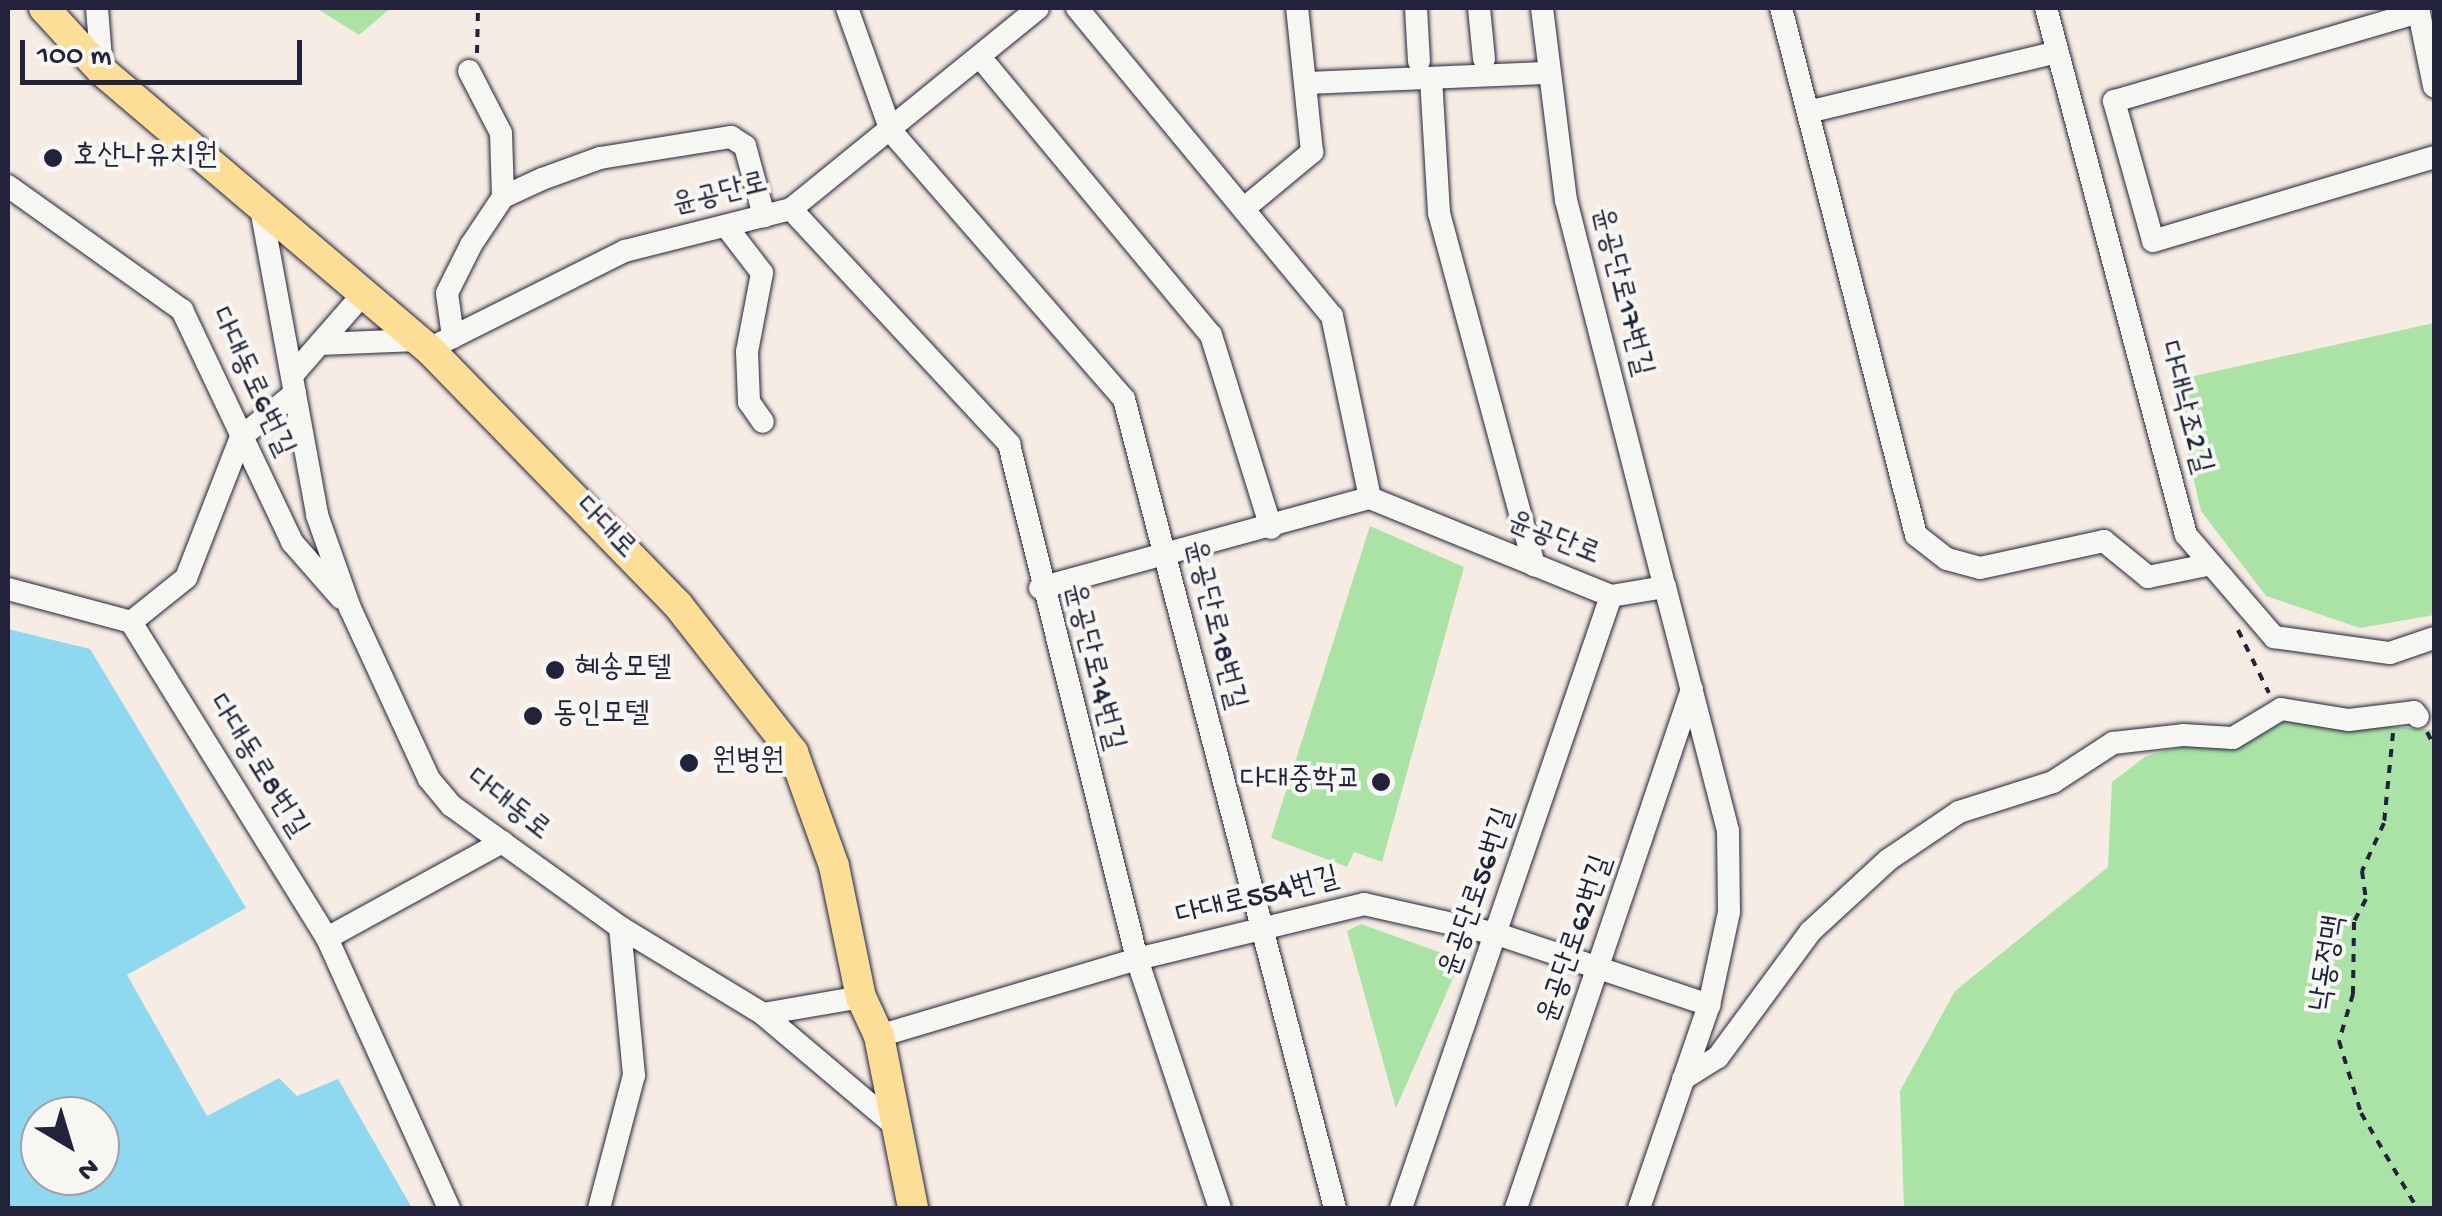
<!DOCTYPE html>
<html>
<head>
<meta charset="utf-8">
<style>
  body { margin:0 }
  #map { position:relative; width:2442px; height:1216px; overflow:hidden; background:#f6ece3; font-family:"Gochi Hand","Poor Story",sans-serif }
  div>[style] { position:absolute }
  .green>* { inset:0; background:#abe3a7 }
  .water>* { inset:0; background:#8ed9ef }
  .path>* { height:4px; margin-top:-2px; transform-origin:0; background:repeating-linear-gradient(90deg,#22223b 0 8px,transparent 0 16px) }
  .roads { filter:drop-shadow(0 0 2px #22223b) drop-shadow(0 0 2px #22223b) }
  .minor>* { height:22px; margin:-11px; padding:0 11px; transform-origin:11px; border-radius:11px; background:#f6f6f2 }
  .major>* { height:30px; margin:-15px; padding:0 15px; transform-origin:15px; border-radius:15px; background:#fdde96 }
  .dots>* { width:28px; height:28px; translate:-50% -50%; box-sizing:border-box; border:5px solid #f6f6f2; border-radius:50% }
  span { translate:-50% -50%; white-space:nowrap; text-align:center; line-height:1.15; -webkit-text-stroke:8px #f6f6f2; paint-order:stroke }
  .poi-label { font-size:30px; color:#22223b }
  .left { translate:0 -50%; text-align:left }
  .right { translate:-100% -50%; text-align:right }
  .street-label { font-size:30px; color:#22223b }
  .frame { position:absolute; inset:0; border:10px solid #22223b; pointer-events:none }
  .north { position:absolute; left:20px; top:1096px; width:100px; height:100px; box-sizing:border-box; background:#f6f6f2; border:2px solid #a1a1a9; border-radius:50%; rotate:142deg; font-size:28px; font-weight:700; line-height:40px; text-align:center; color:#22223b }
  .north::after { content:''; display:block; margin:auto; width:35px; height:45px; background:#22223b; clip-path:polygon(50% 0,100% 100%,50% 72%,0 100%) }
  .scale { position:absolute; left:20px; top:40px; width:282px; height:45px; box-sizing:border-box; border:5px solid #22223b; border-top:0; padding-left:12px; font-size:30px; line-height:35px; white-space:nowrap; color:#22223b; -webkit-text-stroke:8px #f6f6f2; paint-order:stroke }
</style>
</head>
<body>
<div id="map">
  <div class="green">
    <div style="clip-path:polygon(316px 8px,391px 8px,359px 35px)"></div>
    <div style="clip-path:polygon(2434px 323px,2434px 615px,2360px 628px,2266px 596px,2201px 511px,2171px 381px)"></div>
    <div style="clip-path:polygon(1370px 526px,1464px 567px,1382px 862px,1354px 852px,1347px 867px,1271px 838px)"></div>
    <div style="clip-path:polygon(2293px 719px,2434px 730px,2434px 1208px,1904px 1208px,1900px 1091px,1955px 991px,2108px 867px,2112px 782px,2146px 756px)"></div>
    <div style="clip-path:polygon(1361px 924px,1461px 960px,1396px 1108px,1347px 931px)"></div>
  </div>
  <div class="water">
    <div style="clip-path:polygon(evenodd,8px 629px,90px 649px,246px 908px,127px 975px,207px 1116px,279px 1078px,297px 1096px,338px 1079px,412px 1208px,8px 1208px,8px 629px,40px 1116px,100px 1116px,100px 1176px,40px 1176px,40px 1116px)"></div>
  </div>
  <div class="path">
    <div style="left:477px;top:53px;width:45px;rotate:-88.7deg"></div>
    <div style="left:2238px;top:630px;width:70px;rotate:63.8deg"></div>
    <div style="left:2427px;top:732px;width:16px;rotate:63deg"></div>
    <div style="left:2393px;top:733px;width:90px;rotate:95.7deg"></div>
    <div style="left:2384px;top:823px;width:53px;rotate:114.6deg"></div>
    <div style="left:2362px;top:871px;width:28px;rotate:82deg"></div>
    <div style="left:2366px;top:899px;width:26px;rotate:118deg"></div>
    <div style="left:2354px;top:922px;width:72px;rotate:90.8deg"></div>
    <div style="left:2353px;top:994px;width:49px;rotate:106.6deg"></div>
    <div style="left:2339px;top:1041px;width:75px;rotate:73deg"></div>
    <div style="left:2361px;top:1113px;width:110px;rotate:59.5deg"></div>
  </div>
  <div class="roads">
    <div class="minor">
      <div style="left:97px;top:8px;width:63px;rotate:85.5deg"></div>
      <div style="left:847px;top:8px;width:131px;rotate:70.3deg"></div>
      <div style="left:891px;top:131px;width:355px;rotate:49deg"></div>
      <div style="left:1124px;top:399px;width:836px;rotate:75.38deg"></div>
      <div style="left:1077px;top:8px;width:400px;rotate:50.4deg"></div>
      <div style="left:1332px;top:316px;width:186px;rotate:78.2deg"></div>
      <div style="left:1416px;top:8px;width:53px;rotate:86.8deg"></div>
      <div style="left:1479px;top:8px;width:51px;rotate:84.4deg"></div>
      <div style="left:1542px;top:8px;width:193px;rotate:82.9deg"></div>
      <div style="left:1566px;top:200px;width:399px;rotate:75.7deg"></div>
      <div style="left:1781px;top:8px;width:544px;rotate:75.63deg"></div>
      <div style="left:1916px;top:535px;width:39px;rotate:38deg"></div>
      <div style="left:1947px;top:559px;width:34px;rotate:15deg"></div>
      <div style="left:1980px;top:568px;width:127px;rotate:-12.3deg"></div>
      <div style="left:2104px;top:541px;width:57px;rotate:39.3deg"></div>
      <div style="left:2148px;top:577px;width:60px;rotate:-11.5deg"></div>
      <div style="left:2046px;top:8px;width:545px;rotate:75.12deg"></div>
      <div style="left:2186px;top:535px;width:135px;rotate:49.2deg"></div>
      <div style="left:2274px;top:637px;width:117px;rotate:7.9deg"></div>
      <div style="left:2390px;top:653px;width:46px;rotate:-18.8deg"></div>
      <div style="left:2418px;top:8px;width:80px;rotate:78.4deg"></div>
      <div style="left:2419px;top:12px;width:318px;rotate:163.7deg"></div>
      <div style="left:2114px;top:101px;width:145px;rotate:74.4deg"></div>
      <div style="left:2153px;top:241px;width:293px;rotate:-16.6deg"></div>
      <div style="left:980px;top:57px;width:361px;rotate:50.3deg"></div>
      <div style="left:1211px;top:335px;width:202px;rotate:72.7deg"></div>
      <div style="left:469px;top:71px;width:70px;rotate:62.7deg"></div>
      <div style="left:501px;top:133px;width:64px;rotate:88.2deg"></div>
      <div style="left:1431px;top:78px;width:135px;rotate:86.6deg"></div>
      <div style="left:1439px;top:213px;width:365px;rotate:74.9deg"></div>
      <div style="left:1306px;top:83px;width:240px;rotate:-2.4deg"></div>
      <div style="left:1808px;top:112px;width:256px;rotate:-13.5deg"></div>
      <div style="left:8px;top:186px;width:214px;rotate:35.5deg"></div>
      <div style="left:182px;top:310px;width:257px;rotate:64.6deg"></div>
      <div style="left:292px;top:542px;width:74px;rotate:48.8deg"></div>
      <div style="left:260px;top:203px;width:317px;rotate:79.6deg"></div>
      <div style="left:317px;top:515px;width:99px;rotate:70.5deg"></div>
      <div style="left:350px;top:608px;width:188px;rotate:65.2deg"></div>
      <div style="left:429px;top:779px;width:35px;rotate:50deg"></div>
      <div style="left:452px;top:806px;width:207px;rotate:35.8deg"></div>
      <div style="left:620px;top:927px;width:149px;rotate:84.6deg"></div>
      <div style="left:634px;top:1075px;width:138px;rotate:104.7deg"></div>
      <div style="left:1247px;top:206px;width:85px;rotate:-39.7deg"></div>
      <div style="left:1312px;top:152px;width:145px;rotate:-95.9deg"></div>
      <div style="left:791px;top:209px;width:321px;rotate:47.1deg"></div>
      <div style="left:1009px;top:444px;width:531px;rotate:76.04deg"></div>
      <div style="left:1137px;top:959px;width:262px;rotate:71.6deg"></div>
      <div style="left:726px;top:226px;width:59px;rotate:52.5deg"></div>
      <div style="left:762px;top:273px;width:80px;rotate:100.8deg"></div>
      <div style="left:747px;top:352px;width:50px;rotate:87.7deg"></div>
      <div style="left:749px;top:402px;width:24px;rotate:55deg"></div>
      <div style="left:453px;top:337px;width:44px;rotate:-97.8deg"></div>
      <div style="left:447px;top:293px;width:54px;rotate:-63.4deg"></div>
      <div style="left:471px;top:245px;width:58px;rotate:-56.3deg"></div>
      <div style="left:503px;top:197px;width:43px;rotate:-24.8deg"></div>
      <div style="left:542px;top:179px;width:62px;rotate:-19.9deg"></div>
      <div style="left:600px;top:158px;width:133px;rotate:-9.1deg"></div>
      <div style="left:731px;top:137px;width:17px;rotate:33deg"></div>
      <div style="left:745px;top:146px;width:73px;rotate:74.8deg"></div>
      <div style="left:320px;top:344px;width:98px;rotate:-2.3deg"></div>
      <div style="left:429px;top:349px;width:219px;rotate:-26.6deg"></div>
      <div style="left:625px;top:251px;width:171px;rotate:-14.2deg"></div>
      <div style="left:791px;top:209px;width:318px;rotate:-39.1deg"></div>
      <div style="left:295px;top:372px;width:105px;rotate:-48.9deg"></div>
      <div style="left:295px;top:393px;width:70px;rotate:140.8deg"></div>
      <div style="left:241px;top:437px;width:151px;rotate:111.3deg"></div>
      <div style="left:186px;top:578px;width:70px;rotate:141.3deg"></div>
      <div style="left:131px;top:622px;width:372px;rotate:58.2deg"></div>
      <div style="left:327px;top:938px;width:296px;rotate:65.7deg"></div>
      <div style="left:1370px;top:498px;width:260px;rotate:22.1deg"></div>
      <div style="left:1611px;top:596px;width:55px;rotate:-9.5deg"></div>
      <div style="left:1665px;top:587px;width:252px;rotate:75.5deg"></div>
      <div style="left:1728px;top:831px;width:81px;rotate:89.3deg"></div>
      <div style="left:1729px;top:912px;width:95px;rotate:102.1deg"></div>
      <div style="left:1709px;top:1005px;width:215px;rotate:109deg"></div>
      <div style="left:1040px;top:588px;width:342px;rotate:-15.3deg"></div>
      <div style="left:8px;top:589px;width:127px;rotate:15deg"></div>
      <div style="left:620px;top:927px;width:167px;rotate:31.3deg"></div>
      <div style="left:763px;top:1014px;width:169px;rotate:40.2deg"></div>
      <div style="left:327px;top:938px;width:200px;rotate:-28.7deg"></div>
      <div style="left:763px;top:1014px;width:99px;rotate:-9.8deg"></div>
      <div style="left:879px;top:1036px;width:269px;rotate:-16.6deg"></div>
      <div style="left:1137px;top:959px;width:234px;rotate:-13.6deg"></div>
      <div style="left:1364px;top:904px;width:136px;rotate:12.7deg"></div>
      <div style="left:1497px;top:934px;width:224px;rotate:18.5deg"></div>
      <div style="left:1683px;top:1079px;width:41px;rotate:-32.2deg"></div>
      <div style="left:1718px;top:1057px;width:155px;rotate:-53.6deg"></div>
      <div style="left:1810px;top:932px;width:106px;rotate:-42.7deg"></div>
      <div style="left:1888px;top:860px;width:86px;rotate:-34.1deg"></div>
      <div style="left:1959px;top:812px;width:99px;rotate:-17.7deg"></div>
      <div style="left:2053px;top:782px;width:72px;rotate:-33deg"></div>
      <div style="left:2113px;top:743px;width:70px;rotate:-6.5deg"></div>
      <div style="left:2183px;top:735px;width:50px;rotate:3.4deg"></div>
      <div style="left:2233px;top:738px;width:56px;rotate:-31.1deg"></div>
      <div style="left:2281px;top:709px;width:69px;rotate:9.2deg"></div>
      <div style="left:2349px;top:720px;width:65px;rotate:-7deg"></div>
      <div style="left:2414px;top:712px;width:6px;rotate:51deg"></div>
      <div style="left:1401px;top:1208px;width:647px;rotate:-71.06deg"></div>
      <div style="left:1516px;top:1208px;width:548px;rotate:-71.27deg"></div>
    </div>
    <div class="major">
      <div style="left:44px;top:8px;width:86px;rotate:47.4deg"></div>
      <div style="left:102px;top:71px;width:429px;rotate:40.4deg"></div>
      <div style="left:429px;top:349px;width:357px;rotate:45.8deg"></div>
      <div style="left:678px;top:605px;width:187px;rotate:52deg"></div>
      <div style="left:793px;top:752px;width:121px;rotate:70.2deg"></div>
      <div style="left:834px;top:866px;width:134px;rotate:78.4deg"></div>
      <div style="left:861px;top:997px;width:43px;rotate:65.2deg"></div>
      <div style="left:879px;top:1036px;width:175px;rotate:78.8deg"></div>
    </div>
  </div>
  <div class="dots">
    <div style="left:53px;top:158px;background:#22223b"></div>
    <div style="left:555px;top:670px;background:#22223b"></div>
    <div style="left:533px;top:716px;background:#22223b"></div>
    <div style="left:689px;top:763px;background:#22223b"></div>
    <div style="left:1381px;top:782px;background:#22223b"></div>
  </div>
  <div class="poi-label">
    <span class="left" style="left:73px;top:158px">호산나유치원</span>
    <span class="left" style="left:575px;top:670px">혜송모텔</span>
    <span class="left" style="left:553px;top:716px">동인모텔</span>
    <span class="left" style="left:712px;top:763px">원병원</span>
    <span class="right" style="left:1361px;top:782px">다대중학교</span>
  </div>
  <div class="street-label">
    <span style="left:720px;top:196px;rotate:-14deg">윤공단로</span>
    <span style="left:1620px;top:292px;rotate:76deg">윤공단로17번길</span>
    <span style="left:250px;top:383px;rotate:65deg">다대동로6번길</span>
    <span style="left:2183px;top:408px;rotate:75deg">다대낙조2길</span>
    <span style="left:604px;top:529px;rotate:46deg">다대로</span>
    <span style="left:1553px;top:540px;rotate:22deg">윤공단로</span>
    <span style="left:1213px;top:625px;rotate:76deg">윤공단로18번길</span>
    <span style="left:1092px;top:667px;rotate:76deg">윤공단로14번길</span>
    <span style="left:256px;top:767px;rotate:58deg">다대동로8번길</span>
    <span style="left:507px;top:806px;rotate:38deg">다대동로</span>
    <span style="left:1479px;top:893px;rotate:-71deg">윤공단로56번길</span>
    <span style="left:1258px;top:899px;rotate:-14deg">다대로554번길</span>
    <span style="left:1577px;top:940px;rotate:-71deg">윤공단로62번길</span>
    <span style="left:2330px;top:964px;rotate:-81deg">낙동정맥</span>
  </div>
  <div class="frame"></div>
  <div class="north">N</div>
  <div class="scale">100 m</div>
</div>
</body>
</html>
